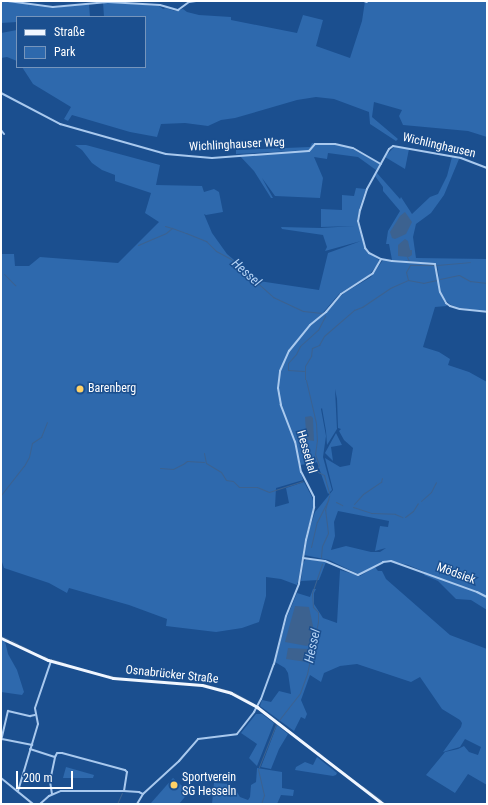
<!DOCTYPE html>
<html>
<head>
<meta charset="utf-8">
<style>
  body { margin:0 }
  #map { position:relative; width:488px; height:805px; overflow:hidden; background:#1b4f8f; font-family:"Roboto Condensed",sans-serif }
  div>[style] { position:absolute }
  .green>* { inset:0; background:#2e69ad }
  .water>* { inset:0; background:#3c6290 }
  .stream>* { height:1px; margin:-0.5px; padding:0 0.5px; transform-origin:0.5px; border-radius:0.5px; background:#3c6290 }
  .minor>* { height:2px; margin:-1px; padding:0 1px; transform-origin:1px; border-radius:1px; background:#a9c9ee }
  .major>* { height:3px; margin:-1.5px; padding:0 1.5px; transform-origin:1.5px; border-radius:1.5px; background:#f0f6ff }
  .dots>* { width:11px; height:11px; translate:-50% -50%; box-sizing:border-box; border:2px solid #1b4f8f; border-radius:50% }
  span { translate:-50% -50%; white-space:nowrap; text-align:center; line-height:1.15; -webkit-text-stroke:3px #1b4f8f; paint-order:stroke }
  .street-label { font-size:12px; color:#fff }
  .poi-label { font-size:12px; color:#fff }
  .left { translate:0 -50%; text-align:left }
  .water-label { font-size:13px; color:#b5d3f5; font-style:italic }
  .frame { position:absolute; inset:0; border:2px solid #fff; pointer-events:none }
  .legend { position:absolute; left:16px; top:16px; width:130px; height:52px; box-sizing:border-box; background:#1b4f8f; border:1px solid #7695bc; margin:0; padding:5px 7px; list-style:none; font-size:12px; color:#fff }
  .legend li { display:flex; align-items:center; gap:8px; height:20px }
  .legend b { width:20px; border:1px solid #7695bc }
  .scale { position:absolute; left:16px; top:771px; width:57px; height:18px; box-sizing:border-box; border:2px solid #fff; border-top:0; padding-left:5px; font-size:12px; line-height:14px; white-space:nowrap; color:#fff; -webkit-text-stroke:3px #1b4f8f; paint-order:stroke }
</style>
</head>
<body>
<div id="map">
  <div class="green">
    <div style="clip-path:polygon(1px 1px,29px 4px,28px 8px,29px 5px,52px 8px,89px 4px,90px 17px,17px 17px,17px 22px,1px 23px)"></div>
    <div style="clip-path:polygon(365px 1px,487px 1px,487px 137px,468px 131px,403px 125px,399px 116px,402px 110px,374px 102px,372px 117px,398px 139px,396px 141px,370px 124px,369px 112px,334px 99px,316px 97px,297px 100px,235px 118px,221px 120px,208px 126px,185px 123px,161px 124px,157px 137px,130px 132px,72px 115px,68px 121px,64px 119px,71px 107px,33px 84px,22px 67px,145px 67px,145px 17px,104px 17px,103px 2px,159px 6px,163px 9px,166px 8px,175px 11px,183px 9px,187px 12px,199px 15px,231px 17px,231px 20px,297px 33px,303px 15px,323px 20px,316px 46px,350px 58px,362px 21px)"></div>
    <div style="clip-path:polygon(17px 30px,17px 61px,7px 57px,1px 58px,1px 33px)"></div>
    <div style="clip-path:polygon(312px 143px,347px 146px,380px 164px,376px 170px,358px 157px,328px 153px,327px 159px,314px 157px,323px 178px,320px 198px,275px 196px,262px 178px,273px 198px,271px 198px,254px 171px,239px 155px,310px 150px,236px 154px,236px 150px,310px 147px)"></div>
    <div style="clip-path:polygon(evenodd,75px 145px,86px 145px,160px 165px,156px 185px,202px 186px,204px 192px,214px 189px,219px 192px,223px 212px,206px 215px,204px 214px,212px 233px,227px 254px,259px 281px,319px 290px,328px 253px,361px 241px,325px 251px,327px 247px,323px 235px,282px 229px,281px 227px,320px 228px,355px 226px,321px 227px,321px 209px,342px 210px,342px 195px,354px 196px,356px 188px,366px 189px,360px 206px,357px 221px,365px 250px,379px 260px,378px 264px,369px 275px,339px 294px,321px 315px,320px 318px,344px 293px,371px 277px,383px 260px,434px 265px,439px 278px,437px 265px,435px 264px,392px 260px,389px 244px,386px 244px,388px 231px,400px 211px,383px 191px,383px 187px,375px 176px,377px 173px,400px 199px,401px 197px,412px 214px,430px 197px,438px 194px,447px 176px,452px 157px,459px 159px,444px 195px,431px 213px,416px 224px,413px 237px,416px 258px,487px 259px,487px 312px,460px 308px,451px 305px,444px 299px,443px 300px,447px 306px,435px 307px,423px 347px,439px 352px,450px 359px,448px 365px,469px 372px,487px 382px,487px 610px,471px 600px,456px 599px,438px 581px,424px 575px,425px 572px,408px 565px,387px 560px,358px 574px,329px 560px,304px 555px,306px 540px,315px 512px,333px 490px,325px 458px,340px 467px,350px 465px,353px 448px,344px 440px,339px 431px,341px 429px,338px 428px,337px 399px,335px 389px,337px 429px,327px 445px,326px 431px,322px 408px,321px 409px,326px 436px,323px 457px,332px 490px,328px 494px,317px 462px,307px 468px,306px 464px,300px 465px,300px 462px,298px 462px,303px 480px,276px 488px,275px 507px,289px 503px,286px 488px,304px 482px,312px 497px,314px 505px,305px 540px,298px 582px,297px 585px,281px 579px,266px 577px,266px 596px,259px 622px,242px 628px,216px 632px,166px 626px,167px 619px,129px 605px,69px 588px,67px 593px,49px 583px,4px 568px,1px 559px,1px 254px,14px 254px,15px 266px,29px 266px,40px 257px,118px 263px,159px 222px,145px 213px,151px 193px,115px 181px,115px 175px,102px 170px,92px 163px,82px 150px,75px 145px,338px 511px,389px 521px,388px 527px,380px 526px,375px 551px,386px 548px,380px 552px,371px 552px,346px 546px,331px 550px,335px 536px,334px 522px,338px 511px)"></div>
    <div style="clip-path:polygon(394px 147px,409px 149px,405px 169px,385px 157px)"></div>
    <div style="clip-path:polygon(336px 433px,342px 445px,331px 447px,333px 461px,325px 453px)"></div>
    <div style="clip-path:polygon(306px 559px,326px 562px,319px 580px,301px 581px,303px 563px)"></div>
    <div style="clip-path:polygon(375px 567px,378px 571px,382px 571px,386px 579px,450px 635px,487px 649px,487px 785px,468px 774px,455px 793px,426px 775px,445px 752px,458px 749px,464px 746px,469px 752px,478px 755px,481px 747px,465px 739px,460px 747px,443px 752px,461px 727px,462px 723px,460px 720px,442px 709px,420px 677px,411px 682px,357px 664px,340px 666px,324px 673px,321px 682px,310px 675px,301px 700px,307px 714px,305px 719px,301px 717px,294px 731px,260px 706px,262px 700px,271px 702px,279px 691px,291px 694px,288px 673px,285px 668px,275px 662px,287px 617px,297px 593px,310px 597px,313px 589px,316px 589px,314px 593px,314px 604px,323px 618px,337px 623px,340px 570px,360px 576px)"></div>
    <div style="clip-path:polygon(1px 640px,5px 641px,8px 654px,17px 670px,24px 692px,22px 695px,1px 692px)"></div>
    <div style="clip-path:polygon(256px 714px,262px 714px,274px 723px,257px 766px,249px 758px,257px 744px,241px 733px)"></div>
    <div style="clip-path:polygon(277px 725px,288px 734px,279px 749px,271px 769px,261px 767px)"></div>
    <div style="clip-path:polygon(317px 757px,337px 773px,336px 775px,333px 776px,295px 770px,296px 767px,305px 762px,313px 765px)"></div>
    <div style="clip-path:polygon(66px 767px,94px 775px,93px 778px,63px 778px)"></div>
    <div style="clip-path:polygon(257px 768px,282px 772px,282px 788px,294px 790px,293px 796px,281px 795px,277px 804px,212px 804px,214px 783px,231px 784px,231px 789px,235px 789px,240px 797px,248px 800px,250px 797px,251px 785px,256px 782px)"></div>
    <div style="clip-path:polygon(173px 778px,189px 792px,179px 804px,151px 803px)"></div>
  </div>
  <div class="water">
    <div style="clip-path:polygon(405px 212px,412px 222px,406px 234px,395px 239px,392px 238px,390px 232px,400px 216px)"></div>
    <div style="clip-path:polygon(405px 239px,408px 241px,410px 250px,412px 250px,412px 255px,409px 257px,398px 256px,398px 245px)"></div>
    <div style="clip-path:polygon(311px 416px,313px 418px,314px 441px,307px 440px,306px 432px,305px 417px)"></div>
    <div style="clip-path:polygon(295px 606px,309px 607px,314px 631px,312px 642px,307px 646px,285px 642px)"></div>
    <div style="clip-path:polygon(288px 648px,309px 649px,307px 662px,286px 659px)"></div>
  </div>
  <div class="stream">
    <div style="left:165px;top:226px;width:7px;rotate:16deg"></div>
    <div style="left:138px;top:245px;width:30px;rotate:-23deg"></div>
    <div style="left:166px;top:233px;width:8px;rotate:-40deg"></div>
    <div style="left:172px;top:228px;width:15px;rotate:20deg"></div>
    <div style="left:186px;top:233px;width:22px;rotate:22deg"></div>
    <div style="left:206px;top:241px;width:14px;rotate:45deg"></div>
    <div style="left:216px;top:251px;width:17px;rotate:28deg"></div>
    <div style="left:231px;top:259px;width:57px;rotate:42.1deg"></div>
    <div style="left:273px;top:297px;width:33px;rotate:25deg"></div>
    <div style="left:303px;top:311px;width:19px;rotate:6deg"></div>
    <div style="left:407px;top:257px;width:4px;rotate:63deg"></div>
    <div style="left:437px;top:265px;width:33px;rotate:-5deg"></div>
    <div style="left:4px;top:274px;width:16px;rotate:45deg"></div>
    <div style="left:440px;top:279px;width:19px;rotate:-12deg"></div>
    <div style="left:459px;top:275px;width:13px;rotate:29deg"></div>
    <div style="left:470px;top:281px;width:17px;rotate:7deg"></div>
    <div style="left:408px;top:280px;width:8px;rotate:-104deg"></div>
    <div style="left:406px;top:272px;width:8px;rotate:-60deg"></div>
    <div style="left:410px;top:265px;width:24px"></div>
    <div style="left:304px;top:371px;width:16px;rotate:-176deg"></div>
    <div style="left:288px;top:370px;width:7px;rotate:-90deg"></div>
    <div style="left:288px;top:363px;width:12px;rotate:-48deg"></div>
    <div style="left:296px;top:354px;width:9px;rotate:-63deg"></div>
    <div style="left:300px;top:346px;width:24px;rotate:-42deg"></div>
    <div style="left:318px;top:330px;width:16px;rotate:-63deg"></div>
    <div style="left:305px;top:379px;width:13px;rotate:-90deg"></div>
    <div style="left:305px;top:366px;width:12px;rotate:-59deg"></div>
    <div style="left:311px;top:356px;width:8px;rotate:-83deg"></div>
    <div style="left:312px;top:348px;width:8px;rotate:-23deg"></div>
    <div style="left:319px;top:345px;width:10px;rotate:-61deg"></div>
    <div style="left:324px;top:336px;width:40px;rotate:-41deg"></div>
    <div style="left:354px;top:310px;width:9px;rotate:-21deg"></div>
    <div style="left:362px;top:307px;width:34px;rotate:-34deg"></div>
    <div style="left:390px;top:288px;width:20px;rotate:-24deg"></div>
    <div style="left:408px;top:280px;width:15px;rotate:11deg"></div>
    <div style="left:423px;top:283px;width:14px;rotate:-12deg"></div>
    <div style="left:306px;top:380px;width:44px;rotate:76.9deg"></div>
    <div style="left:316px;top:423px;width:17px;rotate:87deg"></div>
    <div style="left:317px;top:440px;width:14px;rotate:98deg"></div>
    <div style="left:315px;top:454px;width:12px;rotate:70deg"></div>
    <div style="left:319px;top:465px;width:4px;rotate:117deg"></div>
    <div style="left:317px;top:469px;width:3px;rotate:72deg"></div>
    <div style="left:318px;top:472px;width:7px;rotate:27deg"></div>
    <div style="left:324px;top:475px;width:19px;rotate:74deg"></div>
    <div style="left:204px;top:453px;width:10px;rotate:79deg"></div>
    <div style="left:206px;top:463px;width:17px;rotate:31deg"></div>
    <div style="left:221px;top:472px;width:9px;rotate:58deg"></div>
    <div style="left:226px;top:480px;width:7px;rotate:8deg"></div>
    <div style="left:233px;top:481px;width:8px;rotate:45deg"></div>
    <div style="left:239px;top:487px;width:18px"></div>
    <div style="left:257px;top:487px;width:13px;rotate:23deg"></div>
    <div style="left:269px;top:492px;width:35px;rotate:-18deg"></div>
    <div style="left:160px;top:468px;width:13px;rotate:4deg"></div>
    <div style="left:173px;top:469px;width:11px;rotate:-27deg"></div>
    <div style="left:183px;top:464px;width:5px;rotate:-37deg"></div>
    <div style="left:187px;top:461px;width:17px;rotate:3deg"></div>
    <div style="left:1px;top:495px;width:37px;rotate:-52deg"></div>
    <div style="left:24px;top:466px;width:10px;rotate:-61deg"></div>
    <div style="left:29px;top:457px;width:14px;rotate:-78deg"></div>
    <div style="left:32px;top:443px;width:11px;rotate:-34deg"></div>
    <div style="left:41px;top:437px;width:16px;rotate:-68deg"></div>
    <div style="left:421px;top:501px;width:13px;rotate:-42deg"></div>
    <div style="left:431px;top:492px;width:11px;rotate:-63deg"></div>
    <div style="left:336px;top:502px;width:7px;rotate:27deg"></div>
    <div style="left:354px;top:504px;width:13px;rotate:-48deg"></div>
    <div style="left:363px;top:494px;width:22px;rotate:-34deg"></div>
    <div style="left:381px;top:482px;width:4px;rotate:-76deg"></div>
    <div style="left:353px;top:507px;width:19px;rotate:18deg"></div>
    <div style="left:371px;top:513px;width:24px;rotate:2deg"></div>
    <div style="left:395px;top:514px;width:8px;rotate:23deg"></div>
    <div style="left:405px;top:517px;width:10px;rotate:-37deg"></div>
    <div style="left:413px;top:511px;width:9px;rotate:-58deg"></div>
    <div style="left:311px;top:547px;width:26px;rotate:-77deg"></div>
    <div style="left:317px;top:522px;width:25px;rotate:-63deg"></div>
    <div style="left:321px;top:557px;width:11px;rotate:-85deg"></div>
    <div style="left:322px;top:546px;width:14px;rotate:-65deg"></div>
    <div style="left:328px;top:533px;width:23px;rotate:-97deg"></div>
    <div style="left:325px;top:510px;width:15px;rotate:-74deg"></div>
    <div style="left:1px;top:636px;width:8px;rotate:23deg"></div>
    <div style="left:11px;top:640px;width:8px;rotate:30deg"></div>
    <div style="left:20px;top:645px;width:11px;rotate:27deg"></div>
    <div style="left:44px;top:656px;width:4px;rotate:34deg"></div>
    <div style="left:51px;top:659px;width:15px;rotate:16deg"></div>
    <div style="left:108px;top:675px;width:8px;rotate:14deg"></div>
    <div style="left:204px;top:684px;width:27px;rotate:15deg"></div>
    <div style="left:233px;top:692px;width:23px;rotate:29deg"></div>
    <div style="left:279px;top:720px;width:34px;rotate:-52deg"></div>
    <div style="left:300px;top:693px;width:20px;rotate:-70deg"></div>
    <div style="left:307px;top:674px;width:53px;rotate:-78.1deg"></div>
    <div style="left:318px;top:622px;width:10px;rotate:-90deg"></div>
    <div style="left:318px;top:612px;width:7px;rotate:-135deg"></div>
    <div style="left:313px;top:607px;width:14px;rotate:-94deg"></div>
    <div style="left:312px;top:593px;width:31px;rotate:-71deg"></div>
    <div style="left:318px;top:752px;width:6px;rotate:39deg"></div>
    <div style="left:259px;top:767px;width:46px;rotate:-68.4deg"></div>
    <div style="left:258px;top:769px;width:27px;rotate:77deg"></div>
    <div style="left:264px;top:795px;width:9px;rotate:108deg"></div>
    <div style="left:362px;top:786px;width:24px;rotate:36deg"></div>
    <div style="left:383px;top:802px;width:4px;rotate:34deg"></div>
    <div style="left:117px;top:804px;width:12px;rotate:-66deg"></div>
  </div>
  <div class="minor">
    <div style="left:8px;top:1px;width:45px;rotate:7.6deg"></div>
    <div style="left:53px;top:7px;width:55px;rotate:-5.2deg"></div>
    <div style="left:108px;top:2px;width:52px;rotate:3.3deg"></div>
    <div style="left:160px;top:5px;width:19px;rotate:16deg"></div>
    <div style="left:178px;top:10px;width:14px;rotate:-36deg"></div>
    <div style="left:189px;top:2px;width:7px;rotate:-8deg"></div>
    <div style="left:364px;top:1px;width:3px;rotate:18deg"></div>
    <div style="left:1px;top:93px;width:67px;rotate:27.7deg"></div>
    <div style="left:60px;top:124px;width:110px;rotate:15.8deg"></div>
    <div style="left:166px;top:154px;width:46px;rotate:5deg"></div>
    <div style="left:212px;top:158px;width:97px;rotate:-4.1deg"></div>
    <div style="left:309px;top:151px;width:9px;rotate:-49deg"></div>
    <div style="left:315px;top:144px;width:20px"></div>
    <div style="left:335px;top:144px;width:18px;rotate:13deg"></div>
    <div style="left:353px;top:148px;width:32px;rotate:30deg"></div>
    <div style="left:1px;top:130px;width:5px;rotate:53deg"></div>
    <div style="left:487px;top:168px;width:28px;rotate:-159deg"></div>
    <div style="left:461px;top:158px;width:69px;rotate:-170deg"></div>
    <div style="left:393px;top:146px;width:5px;rotate:143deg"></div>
    <div style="left:389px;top:149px;width:46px;rotate:118.8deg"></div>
    <div style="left:367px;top:189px;width:22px;rotate:108deg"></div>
    <div style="left:360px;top:210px;width:11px;rotate:100deg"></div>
    <div style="left:358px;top:221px;width:28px;rotate:75deg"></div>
    <div style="left:365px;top:248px;width:6px;rotate:51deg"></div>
    <div style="left:369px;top:253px;width:13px;rotate:27deg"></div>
    <div style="left:381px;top:259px;width:11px;rotate:10deg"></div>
    <div style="left:392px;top:261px;width:43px;rotate:4deg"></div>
    <div style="left:435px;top:264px;width:28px;rotate:80deg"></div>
    <div style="left:440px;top:292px;width:13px;rotate:61deg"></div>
    <div style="left:446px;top:303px;width:5px;rotate:37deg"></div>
    <div style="left:450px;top:306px;width:10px;rotate:17deg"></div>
    <div style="left:460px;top:309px;width:27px;rotate:6deg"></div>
    <div style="left:303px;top:558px;width:22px;rotate:8deg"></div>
    <div style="left:325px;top:561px;width:36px;rotate:23deg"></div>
    <div style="left:358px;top:575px;width:28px;rotate:-27deg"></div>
    <div style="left:383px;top:562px;width:8px;rotate:-7deg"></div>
    <div style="left:391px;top:561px;width:91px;rotate:19.8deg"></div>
    <div style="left:477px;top:592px;width:11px;rotate:27deg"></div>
    <div style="left:2px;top:739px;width:31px;rotate:11deg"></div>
    <div style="left:1px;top:741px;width:31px;rotate:-77deg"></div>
    <div style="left:8px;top:711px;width:23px;rotate:13deg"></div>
    <div style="left:30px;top:716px;width:5px;rotate:-11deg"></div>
    <div style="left:30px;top:749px;width:26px;rotate:18deg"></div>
    <div style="left:55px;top:757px;width:4px;rotate:-63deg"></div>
    <div style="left:57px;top:753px;width:5px"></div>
    <div style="left:62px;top:753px;width:65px;rotate:15.1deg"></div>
    <div style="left:125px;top:770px;width:3px;rotate:45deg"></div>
    <div style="left:127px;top:772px;width:19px;rotate:99deg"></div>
    <div style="left:1px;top:778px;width:41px;rotate:39.1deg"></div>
    <div style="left:18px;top:791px;width:70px;rotate:-73.4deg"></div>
    <div style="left:38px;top:724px;width:16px;rotate:-101deg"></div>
    <div style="left:35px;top:708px;width:50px;rotate:-71.2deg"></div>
    <div style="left:52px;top:794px;width:13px;rotate:-99deg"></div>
    <div style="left:50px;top:781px;width:25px;rotate:-78deg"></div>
    <div style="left:40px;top:804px;width:12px;rotate:-42deg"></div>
    <div style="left:49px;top:796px;width:13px;rotate:-23deg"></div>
    <div style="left:61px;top:791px;width:63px"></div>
    <div style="left:124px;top:791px;width:15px;rotate:4deg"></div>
    <div style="left:139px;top:792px;width:4px;rotate:27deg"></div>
    <div style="left:137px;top:804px;width:12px;rotate:-59deg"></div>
    <div style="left:143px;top:794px;width:49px;rotate:-42.5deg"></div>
    <div style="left:179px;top:761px;width:29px;rotate:-49deg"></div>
    <div style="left:198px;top:739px;width:39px;rotate:-7deg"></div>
    <div style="left:237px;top:734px;width:28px;rotate:-52deg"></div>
    <div style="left:254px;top:712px;width:15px;rotate:-62deg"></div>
    <div style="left:261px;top:699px;width:37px;rotate:-70deg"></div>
    <div style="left:274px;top:664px;width:49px;rotate:-76deg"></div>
    <div style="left:286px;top:616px;width:35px;rotate:-68deg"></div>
    <div style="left:299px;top:583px;width:44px;rotate:-80.8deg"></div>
    <div style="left:306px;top:540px;width:34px;rotate:-76deg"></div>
    <div style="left:314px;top:507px;width:10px;rotate:-90deg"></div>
    <div style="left:314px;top:497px;width:28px;rotate:-117deg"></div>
    <div style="left:301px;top:472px;width:31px;rotate:-101deg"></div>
    <div style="left:295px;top:442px;width:40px;rotate:-111deg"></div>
    <div style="left:281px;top:405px;width:17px;rotate:-100deg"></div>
    <div style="left:278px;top:388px;width:17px;rotate:-83deg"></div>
    <div style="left:280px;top:371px;width:22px;rotate:-66deg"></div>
    <div style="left:289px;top:351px;width:33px;rotate:-51deg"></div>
    <div style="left:310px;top:325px;width:21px;rotate:-39deg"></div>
    <div style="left:326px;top:312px;width:23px;rotate:-50deg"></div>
    <div style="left:341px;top:294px;width:38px;rotate:-33deg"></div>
    <div style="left:373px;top:273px;width:16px;rotate:-60deg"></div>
  </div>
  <div class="major">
    <div style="left:1px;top:638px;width:52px;rotate:25.1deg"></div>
    <div style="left:48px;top:660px;width:67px;rotate:15.5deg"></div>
    <div style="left:113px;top:678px;width:89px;rotate:4.5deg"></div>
    <div style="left:202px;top:685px;width:30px;rotate:15deg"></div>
    <div style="left:231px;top:693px;width:30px;rotate:28deg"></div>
    <div style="left:257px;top:707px;width:159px;rotate:37.6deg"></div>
  </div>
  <div class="dots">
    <div style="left:80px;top:389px;background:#ffd166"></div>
    <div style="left:174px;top:785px;background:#ffd166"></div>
  </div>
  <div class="street-label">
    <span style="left:237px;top:145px;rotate:-3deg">Wichlinghauser Weg</span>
    <span style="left:439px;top:146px;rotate:13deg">Wichlinghausen</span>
    <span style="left:306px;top:452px;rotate:74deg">Hesseltal</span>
    <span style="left:456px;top:574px;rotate:20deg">Mödsiek</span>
    <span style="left:172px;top:675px;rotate:6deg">Osnabrücker Straße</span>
  </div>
  <div class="poi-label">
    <span class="left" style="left:88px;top:389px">Barenberg</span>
    <span class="left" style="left:182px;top:785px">Sportverein<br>SG Hesseln</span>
  </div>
  <div class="water-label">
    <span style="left:246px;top:273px;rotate:42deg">Hessel</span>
    <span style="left:313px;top:646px;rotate:-78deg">Hessel</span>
  </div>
  <div class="frame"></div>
  <ul class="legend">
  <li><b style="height:5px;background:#f0f6ff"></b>Straße</li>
  <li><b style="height:11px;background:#2e69ad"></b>Park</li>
  </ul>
  <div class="scale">200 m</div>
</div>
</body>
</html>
